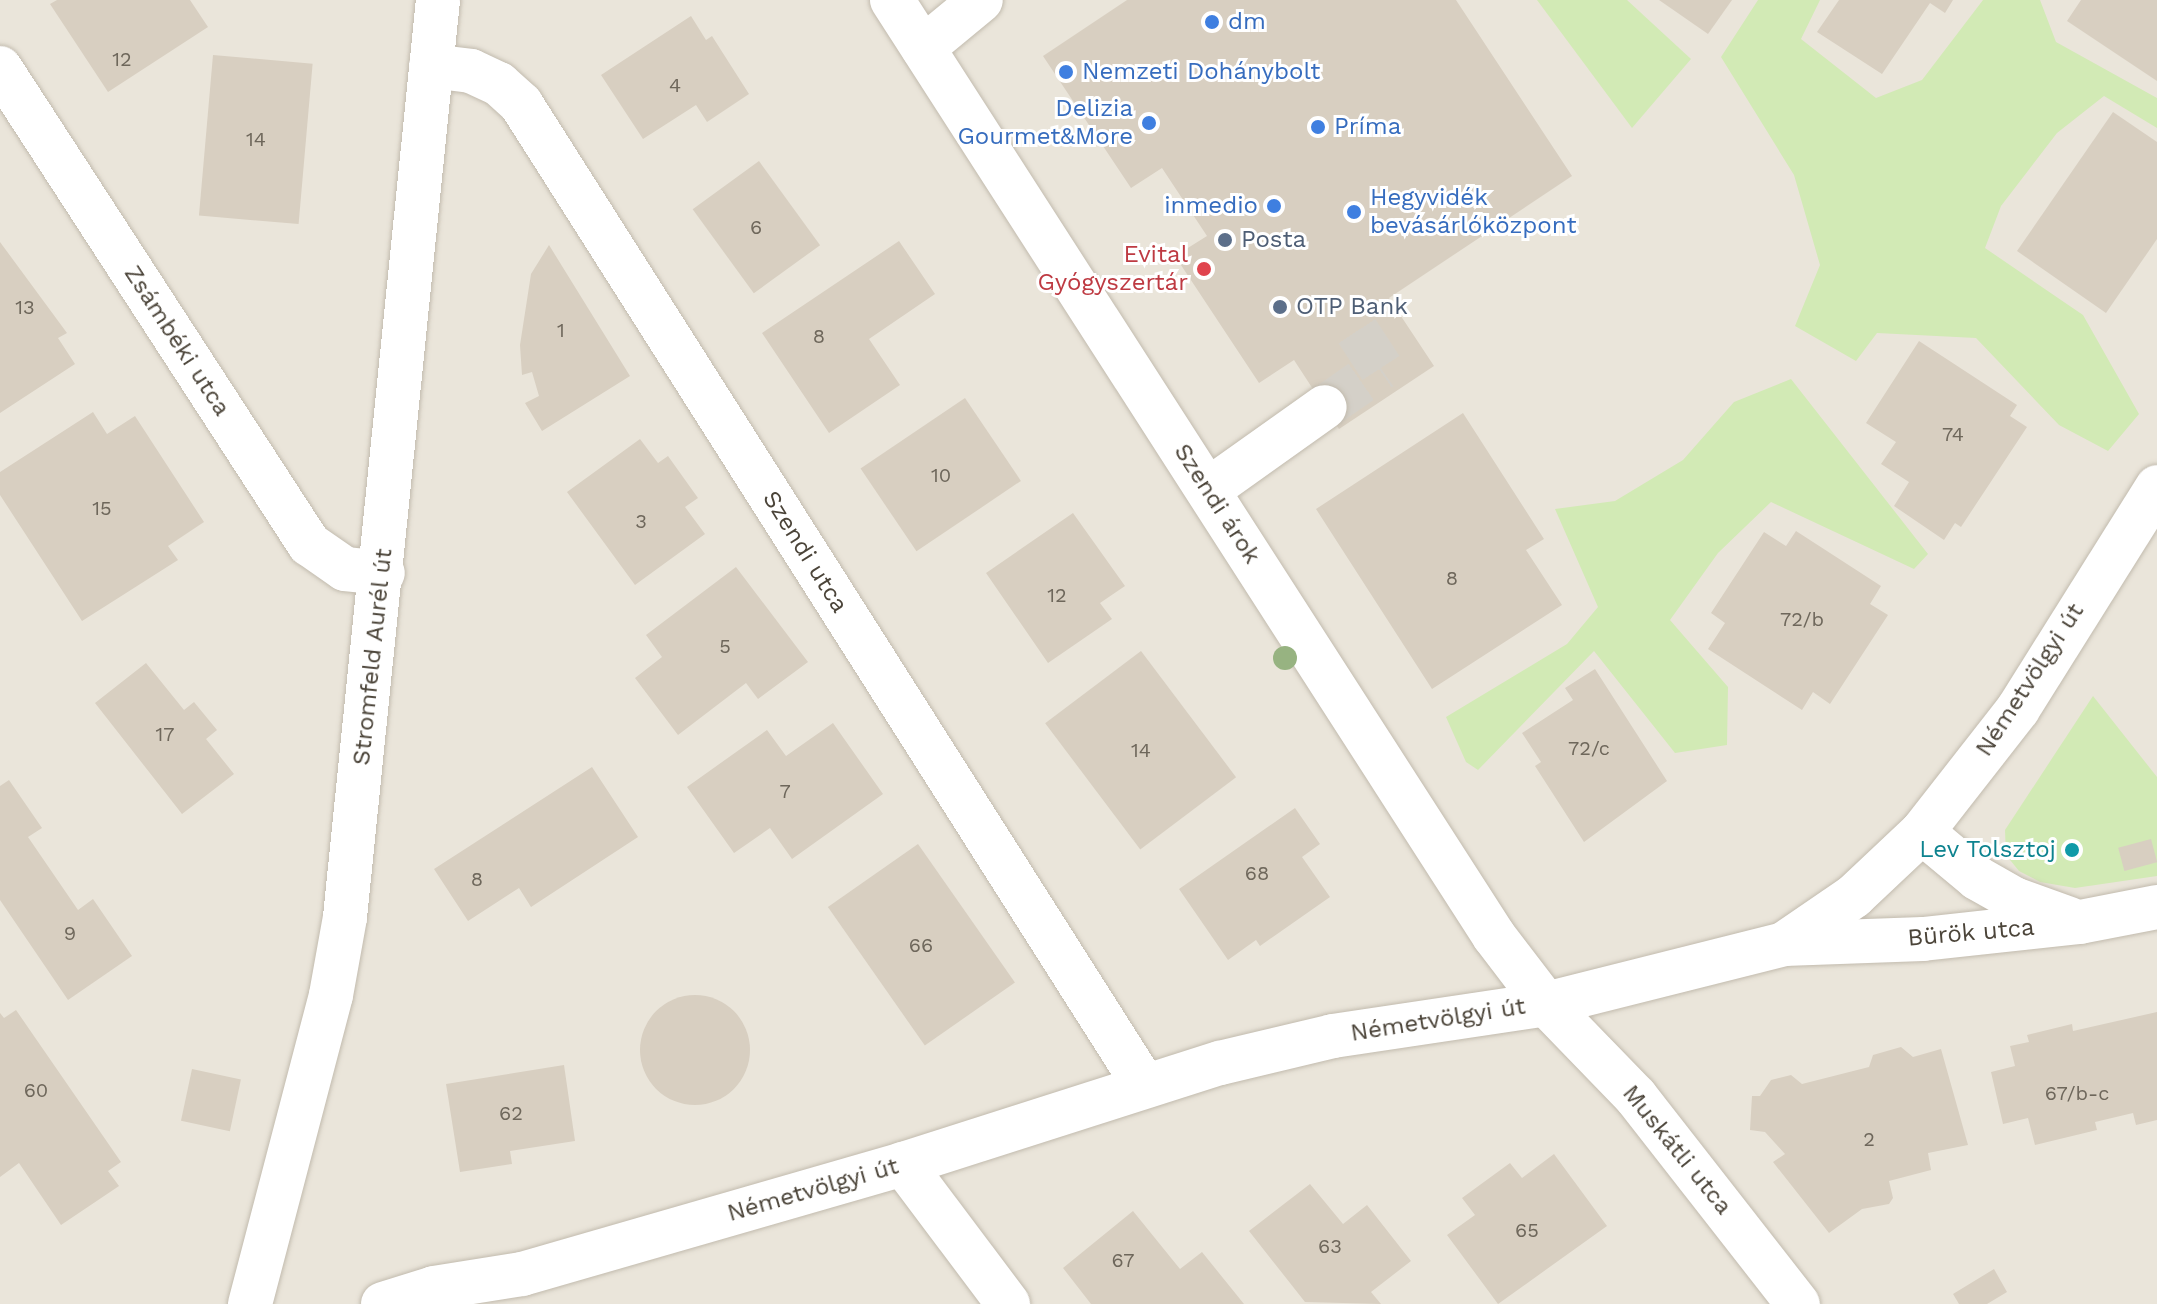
<!DOCTYPE html>
<html>
<head>
<meta charset="utf-8">
<style>
  body { margin:0 }
  #map { position:relative; width:2157px; height:1304px; overflow:hidden; background:#f6f3ec; font-family:"Work Sans",sans-serif }
  div>[style] { position:absolute }
  .residential>* { inset:0; background:#eae5da; transform-origin:0 0 }
  .green>* { inset:0; background:#d2eab5 }
  .building>* { inset:0; background:#d8cfc1; transform-origin:0 0 }
  .round { border-radius:50% }
  .minor-tunnel>* { height:44px; margin-top:-22px; transform-origin:0; background:repeating-linear-gradient(90deg,#d4d0c8 0 44px,transparent 0 66px) }
  .roads { filter:drop-shadow(0 0 2px #c2bbae) drop-shadow(0 0 2px #c2bbae) }
  .minor>* { height:44px; margin:-22px; padding:0 22px; transform-origin:22px; border-radius:22px; background:#fff }
  .trees>* { width:24px; height:24px; margin:-12px; border-radius:50%; background:#97b381 }
  .dots>* { width:22px; height:22px; translate:-50% -50%; box-sizing:border-box; border:4px solid #fff; border-radius:50% }
  span { translate:-50% -50%; white-space:nowrap; text-align:center; line-height:1.15; -webkit-text-stroke:6px #fff; paint-order:stroke }
  .number-label { font-size:20px; color:#6e675b }
  .number-label span { -webkit-text-stroke-width:0 }
  .shop-label { font-size:24px; color:#366cbe }
  .left { translate:0 -50%; text-align:left }
  .right { translate:-100% -50%; text-align:right }
  .service-label { font-size:24px; color:#4e5e75 }
  .health-label { font-size:24px; color:#be3a42 }
  .street-label { font-size:24px; color:#4b4439 }
  .culture-label { font-size:24px; color:#0d838f }
</style>
</head>
<body>
<div id="map">
  <div class="residential">
    <div style="left:0;top:0;width:2157px;height:1304px"></div>
  </div>
  <div class="green">
    <div style="clip-path:polygon(1537px 0,1627px 0,1691px 59px,1632px 128px)"></div>
    <div style="clip-path:polygon(1758px 0,1820px 0,1801px 39px,1876px 98px,1922px 80px,1983px 0,2040px 0,2056px 42px,2157px 98px,2157px 128px,2104px 96px,2057px 133px,2001px 206px,1985px 248px,2083px 315px,2139px 414px,2108px 451px,2059px 425px,1976px 338px,1877px 333px,1856px 361px,1795px 326px,1820px 265px,1794px 175px,1721px 57px)"></div>
    <div style="clip-path:polygon(1791px 379px,1928px 554px,1914px 569px,1771px 502px,1718px 553px,1670px 620px,1728px 687px,1727px 745px,1675px 753px,1594px 651px,1478px 770px,1466px 762px,1446px 717px,1567px 644px,1598px 607px,1555px 509px,1615px 501px,1683px 460px,1734px 402px)"></div>
    <div style="clip-path:polygon(2093px 696px,2157px 777px,2157px 876px,2075px 888px,2040px 882px,2019px 871px,2006px 855px,2005px 830px)"></div>
  </div>
  <div class="building">
    <div style="clip-path:polygon(57px 0,190px 0,208px 27px,108px 92px,50px 4px)"></div>
    <div style="clip-path:polygon(1127px 0,1456px 0,1572px 176px,1389px 298px,1434px 366px,1339px 429px,1294px 360px,1259px 383px,1175px 256px,1207px 236px,1162px 168px,1131px 188px,1043px 56px)"></div>
    <div style="clip-path:polygon(1659px 0,1732px 0,1708px 34px)"></div>
    <div style="clip-path:polygon(1839px 0,1953px 0,1945px 13px,1930px 3px,1882px 74px,1817px 32px)"></div>
    <div style="clip-path:polygon(2081px 0,2157px 0,2157px 81px,2067px 21px)"></div>
    <div style="clip-path:polygon(691px 16px,706px 40px,712px 36px,749px 94px,707px 122px,696px 105px,643px 139px,601px 75px)"></div>
    <div style="left:213px;top:55px;width:100px;height:161px;rotate:5deg"></div>
    <div style="clip-path:polygon(2113px 112px,2157px 142px,2157px 239px,2106px 313px,2017px 251px)"></div>
    <div style="left:759px;top:161px;width:104px;height:82px;rotate:54deg"></div>
    <div style="clip-path:polygon(899px 241px,935px 294px,869px 339px,900px 385px,829px 433px,762px 333px)"></div>
    <div style="clip-path:polygon(0 242px,67px 333px,58px 338px,75px 364px,0 413px)"></div>
    <div style="clip-path:polygon(549px 245px,630px 376px,542px 431px,525px 403px,539px 396px,532px 372px,522px 375px,520px 345px,531px 274px)"></div>
    <div style="clip-path:polygon(1919px 341px,2017px 405px,2010px 416px,2027px 427px,1961px 527px,1955px 523px,1944px 540px,1894px 506px,1909px 482px,1881px 464px,1896px 442px,1866px 423px)"></div>
    <div style="left:965px;top:398px;width:100px;height:126px;rotate:56deg"></div>
    <div style="clip-path:polygon(93px 412px,107px 434px,135px 416px,204px 522px,168px 546px,178px 560px,82px 621px,0 495px,0 472px)"></div>
    <div style="clip-path:polygon(1463px 413px,1544px 539px,1526px 550px,1562px 605px,1432px 689px,1316px 509px)"></div>
    <div style="clip-path:polygon(640px 439px,658px 463px,668px 456px,698px 498px,685px 507px,705px 534px,635px 585px,567px 492px)"></div>
    <div style="clip-path:polygon(1073px 513px,1125px 586px,1100px 603px,1112px 619px,1048px 663px,986px 573px)"></div>
    <div style="clip-path:polygon(1796px 531px,1881px 586px,1870px 604px,1888px 615px,1830px 704px,1813px 692px,1802px 710px,1708px 649px,1725px 623px,1711px 613px,1764px 532px,1786px 546px)"></div>
    <div style="clip-path:polygon(736px 567px,808px 662px,758px 699px,746px 683px,678px 735px,635px 678px,662px 657px,646px 635px)"></div>
    <div style="left:1141px;top:651px;width:158px;height:120px;rotate:53deg"></div>
    <div style="clip-path:polygon(146px 663px,184px 710px,194px 702px,217px 730px,206px 739px,234px 774px,182px 814px,95px 703px)"></div>
    <div style="clip-path:polygon(1595px 669px,1667px 781px,1584px 842px,1535px 766px,1541px 762px,1522px 733px,1573px 700px,1565px 688px)"></div>
    <div style="clip-path:polygon(833px 723px,883px 794px,792px 859px,770px 828px,734px 853px,687px 787px,767px 730px,786px 756px)"></div>
    <div style="clip-path:polygon(592px 767px,638px 837px,531px 907px,519px 888px,468px 921px,434px 869px)"></div>
    <div style="clip-path:polygon(9px 780px,42px 828px,28px 837px,78px 910px,93px 899px,132px 956px,68px 1000px,0 900px,0 786px)"></div>
    <div style="clip-path:polygon(1295px 808px,1320px 844px,1302px 857px,1330px 897px,1260px 946px,1256px 940px,1228px 960px,1179px 889px)"></div>
    <div style="left:2151px;top:839px;width:24px;height:34px;rotate:75deg"></div>
    <div style="left:918px;top:844px;width:169px;height:110px;rotate:55deg"></div>
    <div class="round" style="left:640px;top:995px;width:110px;height:110px"></div>
    <div style="clip-path:polygon(16px 1010px,121px 1162px,108px 1171px,119px 1186px,61px 1225px,19px 1163px,0 1177px,0 1013px,4px 1018px)"></div>
    <div style="clip-path:polygon(2157px 1012px,2157px 1120px,2136px 1125px,2133px 1113px,2095px 1122px,2097px 1130px,2035px 1145px,2028px 1118px,2003px 1124px,1991px 1072px,2015px 1066px,2010px 1046px,2029px 1042px,2027px 1035px,2072px 1024px,2073px 1031px)"></div>
    <div style="clip-path:polygon(1901px 1047px,1913px 1057px,1941px 1049px,1968px 1145px,1928px 1153px,1931px 1170px,1889px 1181px,1893px 1198px,1889px 1204px,1862px 1209px,1829px 1233px,1773px 1162px,1785px 1154px,1765px 1132px,1750px 1130px,1752px 1096px,1760px 1096px,1771px 1080px,1791px 1075px,1802px 1084px,1869px 1067px,1873px 1055px)"></div>
    <div style="clip-path:polygon(564px 1065px,575px 1141px,510px 1151px,512px 1164px,460px 1172px,446px 1084px)"></div>
    <div style="left:192px;top:1069px;width:50px;height:53px;rotate:12deg"></div>
    <div style="clip-path:polygon(1554px 1154px,1607px 1226px,1498px 1304px,1447px 1235px,1475px 1215px,1462px 1198px,1510px 1163px,1522px 1178px)"></div>
    <div style="clip-path:polygon(1310px 1184px,1343px 1224px,1367px 1205px,1411px 1261px,1371px 1292px,1381px 1304px,1305px 1302px,1249px 1231px)"></div>
    <div style="clip-path:polygon(1133px 1211px,1180px 1269px,1202px 1252px,1244px 1304px,1091px 1304px,1063px 1268px)"></div>
    <div style="clip-path:polygon(1994px 1269px,2007px 1292px,1987px 1304px,1959px 1304px,1953px 1294px)"></div>
  </div>
  <div class="minor-tunnel">
    <div style="left:1325px;top:407px;width:68px;rotate:-34.9deg"></div>
    <div style="left:1381px;top:368px;width:55px;rotate:-123.1deg"></div>
  </div>
  <div class="roads">
    <div class="minor">
      <div style="left:892px;top:0;width:1113px;rotate:57.25deg"></div>
      <div style="left:1494px;top:936px;width:86px;rotate:52.6deg"></div>
      <div style="left:1546px;top:1004px;width:129px;rotate:45.9deg"></div>
      <div style="left:1636px;top:1097px;width:263px;rotate:52deg"></div>
      <div style="left:923px;top:48px;width:75px;rotate:-39.6deg"></div>
      <div style="left:431px;top:66px;width:40px;rotate:7.1deg"></div>
      <div style="left:471px;top:71px;width:31px;rotate:25deg"></div>
      <div style="left:499px;top:84px;width:30px;rotate:42deg"></div>
      <div style="left:521px;top:104px;width:1162px;rotate:57.58deg"></div>
      <div style="left:0;top:68px;width:568px;rotate:57.01deg"></div>
      <div style="left:309px;top:544px;width:44px;rotate:34.8deg"></div>
      <div style="left:345px;top:569px;width:38px;rotate:6deg"></div>
      <div style="left:1208px;top:490px;width:143px;rotate:-35.4deg"></div>
      <div style="left:1922px;top:832px;width:72px;rotate:39.9deg"></div>
      <div style="left:1977px;top:878px;width:43px;rotate:29.6deg"></div>
      <div style="left:2014px;top:899px;width:59px;rotate:19.7deg"></div>
      <div style="left:1784px;top:944px;width:139px;rotate:-2.1deg"></div>
      <div style="left:1923px;top:939px;width:158px;rotate:-6.2deg"></div>
      <div style="left:2080px;top:922px;width:78px;rotate:-11deg"></div>
      <div style="left:903px;top:1164px;width:175px;rotate:53.1deg"></div>
      <div style="left:250px;top:1304px;width:319px;rotate:-75.3deg"></div>
      <div style="left:331px;top:995px;width:79px;rotate:-79.8deg"></div>
      <div style="left:345px;top:917px;width:922px;rotate:-84.21deg"></div>
      <div style="left:383px;top:1304px;width:53px;rotate:-17.4deg"></div>
      <div style="left:434px;top:1288px;width:89px;rotate:-9deg"></div>
      <div style="left:522px;top:1274px;width:397px;rotate:-16.1deg"></div>
      <div style="left:903px;top:1164px;width:333px;rotate:-17.7deg"></div>
      <div style="left:1220px;top:1063px;width:116px;rotate:-13.4deg"></div>
      <div style="left:1333px;top:1036px;width:215px;rotate:-8.5deg"></div>
      <div style="left:1546px;top:1004px;width:245px;rotate:-14.1deg"></div>
      <div style="left:1784px;top:944px;width:85px;rotate:-34.4deg"></div>
      <div style="left:1854px;top:896px;width:93px;rotate:-43.3deg"></div>
      <div style="left:1922px;top:832px;width:156px;rotate:-52deg"></div>
      <div style="left:2018px;top:709px;width:262px;rotate:-57.9deg"></div>
    </div>
  </div>
  <div class="trees">
    <div style="left:1285px;top:658px"></div>
  </div>
  <div class="dots">
    <div style="left:1212px;top:22px;background:#3f7fe0"></div>
    <div style="left:1066px;top:72px;background:#3f7fe0"></div>
    <div style="left:1149px;top:123px;background:#3f7fe0"></div>
    <div style="left:1318px;top:127px;background:#3f7fe0"></div>
    <div style="left:1274px;top:206px;background:#3f7fe0"></div>
    <div style="left:1354px;top:212px;background:#3f7fe0"></div>
    <div style="left:1225px;top:240px;background:#5c6f8a"></div>
    <div style="left:1204px;top:269px;background:#e0444e"></div>
    <div style="left:1280px;top:307px;background:#5c6f8a"></div>
    <div style="left:2072px;top:850px;background:#0f9aa8"></div>
  </div>
  <div class="number-label">
    <span style="left:122px;top:59px">12</span>
    <span style="left:675px;top:85px">4</span>
    <span style="left:256px;top:139px">14</span>
    <span style="left:756px;top:227px">6</span>
    <span style="left:25px;top:307px">13</span>
    <span style="left:561px;top:330px">1</span>
    <span style="left:819px;top:336px">8</span>
    <span style="left:1953px;top:434px">74</span>
    <span style="left:941px;top:475px">10</span>
    <span style="left:102px;top:508px">15</span>
    <span style="left:641px;top:521px">3</span>
    <span style="left:1452px;top:578px">8</span>
    <span style="left:1057px;top:595px">12</span>
    <span style="left:1802px;top:619px">72/b</span>
    <span style="left:725px;top:646px">5</span>
    <span style="left:165px;top:734px">17</span>
    <span style="left:1589px;top:748px">72/c</span>
    <span style="left:1141px;top:750px">14</span>
    <span style="left:785px;top:791px">7</span>
    <span style="left:1257px;top:873px">68</span>
    <span style="left:477px;top:879px">8</span>
    <span style="left:70px;top:933px">9</span>
    <span style="left:921px;top:945px">66</span>
    <span style="left:36px;top:1090px">60</span>
    <span style="left:2077px;top:1093px">67/b-c</span>
    <span style="left:511px;top:1113px">62</span>
    <span style="left:1869px;top:1139px">2</span>
    <span style="left:1527px;top:1230px">65</span>
    <span style="left:1330px;top:1246px">63</span>
    <span style="left:1123px;top:1260px">67</span>
  </div>
  <div class="shop-label">
    <span class="left" style="left:1228px;top:22px">dm</span>
    <span class="left" style="left:1082px;top:72px">Nemzeti Dohánybolt</span>
    <span class="right" style="left:1133px;top:123px">Delizia<br>Gourmet&amp;More</span>
    <span class="left" style="left:1334px;top:127px">Príma</span>
    <span class="left" style="left:1370px;top:212px">Hegyvidék<br>bevásárlóközpont</span>
    <span class="right" style="left:1258px;top:206px">inmedio</span>
  </div>
  <div class="service-label">
    <span class="left" style="left:1241px;top:240px">Posta</span>
    <span class="left" style="left:1296px;top:307px">OTP Bank</span>
  </div>
  <div class="health-label">
    <span class="right" style="left:1188px;top:269px">Evital<br>Gyógyszertár</span>
  </div>
  <div class="street-label">
    <span style="left:177px;top:341px;rotate:57deg">Zsámbéki utca</span>
    <span style="left:1217px;top:504px;rotate:57deg">Szendi árok</span>
    <span style="left:805px;top:552px;rotate:58deg">Szendi utca</span>
    <span style="left:373px;top:657px;rotate:-84deg">Stromfeld Aurél út</span>
    <span style="left:2030px;top:680px;rotate:-57deg">Németvölgyi út</span>
    <span style="left:1971px;top:933px;rotate:-5deg">Bürök utca</span>
    <span style="left:1438px;top:1020px;rotate:-9deg">Németvölgyi út</span>
    <span style="left:1677px;top:1150px;rotate:51deg">Muskátli utca</span>
    <span style="left:813px;top:1190px;rotate:-16deg">Németvölgyi út</span>
  </div>
  <div class="culture-label">
    <span class="right" style="left:2056px;top:850px">Lev Tolsztoj</span>
  </div>
</div>
</body>
</html>
